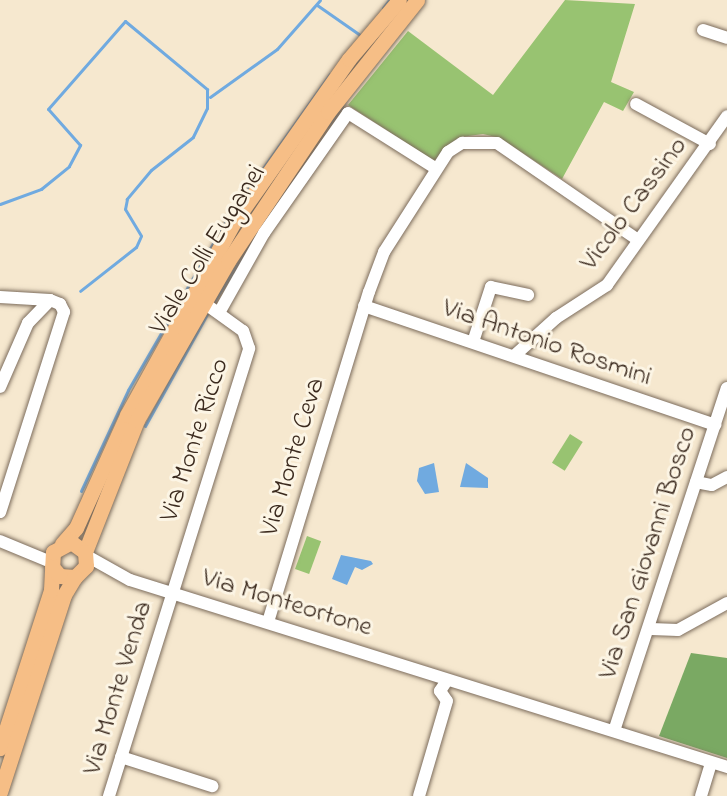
<!DOCTYPE html>
<html>
<head>
<meta charset="utf-8">
<style>
  body { margin:0 }
  #map { position:relative; width:727px; height:796px; overflow:hidden; background:#f6e8cf; font-family:"Indie Flower",sans-serif }
  div>[style] { position:absolute }
  .green>* { inset:0; background:#98c371; transform-origin:0 0 }
  .forest>* { inset:0; background:#7aa963 }
  .water>* { inset:0; background:#70aae0 }
  .stream>* { height:3px; margin:-1.5px; padding:0 1.5px; transform-origin:1.5px; border-radius:1.5px; background:#70aae0 }
  .roads { filter:drop-shadow(0 0 2px #7c6c5c) drop-shadow(0 0 2px #7c6c5c) }
  .minor>* { height:12px; margin:-6px; padding:0 6px; transform-origin:6px; border-radius:6px; background:#fff }
  .major>* { height:15px; margin:-7.5px; padding:0 7.5px; transform-origin:7.5px; border-radius:7.5px; background:#f6be86 }
  span { translate:-50% -50%; white-space:nowrap; text-align:center; line-height:1.15; -webkit-text-stroke:6px #fcf5e5; paint-order:stroke }
  .street-label { font-size:27px; color:#3b2a1e }
</style>
</head>
<body>
<div id="map">
  <div class="green">
    <div style="clip-path:polygon(565px 0,635px 4px,611px 82px,634px 92px,623px 111px,604px 102px,562px 179px,500px 138px,483px 134px,461px 137px,434px 161px,348px 105px,408px 31px,493px 95px)"></div>
    <div style="left:570px;top:434px;width:15px;height:34px;rotate:32deg"></div>
    <div style="left:307px;top:536px;width:15px;height:35px;rotate:20deg"></div>
  </div>
  <div class="forest">
    <div style="clip-path:polygon(691px 653px,727px 658px,727px 758px,659px 736px)"></div>
  </div>
  <div class="water">
    <div style="clip-path:polygon(434px 463px,439px 492px,425px 494px,417px 481px,419px 468px)"></div>
    <div style="clip-path:polygon(466px 463px,488px 478px,488px 488px,460px 487px)"></div>
    <div style="clip-path:polygon(341px 555px,371px 561px,373px 564px,362px 570px,355px 567px,347px 585px,332px 579px)"></div>
  </div>
  <div class="stream">
    <div style="left:317px;top:5px;width:52px;rotate:34.9deg"></div>
    <div style="left:383px;top:8px;width:10px;rotate:-53deg"></div>
    <div style="left:210px;top:97px;width:82px;rotate:-35.6deg"></div>
    <div style="left:277px;top:49px;width:65px;rotate:-48.7deg"></div>
    <div style="left:328px;top:126px;width:24px;rotate:-54deg"></div>
    <div style="left:0;top:204px;width:44px;rotate:-20.1deg"></div>
    <div style="left:41px;top:189px;width:36px;rotate:-39deg"></div>
    <div style="left:69px;top:166px;width:24px;rotate:-62deg"></div>
    <div style="left:80px;top:145px;width:48px;rotate:-131.6deg"></div>
    <div style="left:48px;top:109px;width:117px;rotate:-48.8deg"></div>
    <div style="left:125px;top:21px;width:107px;rotate:39.7deg"></div>
    <div style="left:207px;top:89px;width:19px;rotate:90deg"></div>
    <div style="left:207px;top:108px;width:32px;rotate:116deg"></div>
    <div style="left:193px;top:137px;width:53px;rotate:141.8deg"></div>
    <div style="left:151px;top:170px;width:38px;rotate:130deg"></div>
    <div style="left:127px;top:199px;width:10px;rotate:101deg"></div>
    <div style="left:125px;top:209px;width:31px;rotate:59deg"></div>
    <div style="left:141px;top:236px;width:12px;rotate:114deg"></div>
    <div style="left:136px;top:247px;width:71px;rotate:141.8deg"></div>
    <div style="left:213px;top:303px;width:136px;rotate:-57.6deg"></div>
    <div style="left:145px;top:426px;width:128px;rotate:-61deg"></div>
    <div style="left:81px;top:491px;width:111px;rotate:-65deg"></div>
    <div style="left:128px;top:390px;width:201px;rotate:-59.9deg"></div>
    <div style="left:229px;top:216px;width:174px;rotate:-54.6deg"></div>
  </div>
  <div class="roads">
    <div class="minor">
      <div style="left:703px;top:30px;width:25px;rotate:18deg"></div>
      <div style="left:636px;top:104px;width:84px;rotate:28.4deg"></div>
      <div style="left:0;top:297px;width:50px;rotate:3.4deg"></div>
      <div style="left:364px;top:306px;width:371px;rotate:18.7deg"></div>
      <div style="left:220px;top:311px;width:90px;rotate:-60.6deg"></div>
      <div style="left:264px;top:233px;width:146px;rotate:-55deg"></div>
      <div style="left:348px;top:113px;width:103px;rotate:32.3deg"></div>
      <div style="left:473px;top:342px;width:58px;rotate:-71.9deg"></div>
      <div style="left:491px;top:287px;width:38px;rotate:12deg"></div>
      <div style="left:514px;top:356px;width:57px;rotate:-42.1deg"></div>
      <div style="left:556px;top:318px;width:61px;rotate:-32.9deg"></div>
      <div style="left:607px;top:285px;width:207px;rotate:-54.6deg"></div>
      <div style="left:0;top:387px;width:70px;rotate:-66.4deg"></div>
      <div style="left:28px;top:323px;width:32px;rotate:-46deg"></div>
      <div style="left:50px;top:300px;width:11px;rotate:22deg"></div>
      <div style="left:60px;top:304px;width:9px;rotate:63deg"></div>
      <div style="left:64px;top:312px;width:210px;rotate:107.7deg"></div>
      <div style="left:696px;top:482px;width:16px;rotate:11deg"></div>
      <div style="left:712px;top:485px;width:17px;rotate:-28deg"></div>
      <div style="left:0;top:541px;width:55px;rotate:22.4deg"></div>
      <div style="left:87px;top:556px;width:49px;rotate:29.2deg"></div>
      <div style="left:130px;top:580px;width:626px;rotate:17.39deg"></div>
      <div style="left:268px;top:622px;width:345px;rotate:-73deg"></div>
      <div style="left:369px;top:292px;width:43px;rotate:-69.4deg"></div>
      <div style="left:384px;top:252px;width:119px;rotate:-57.4deg"></div>
      <div style="left:448px;top:152px;width:17px;rotate:-33deg"></div>
      <div style="left:462px;top:143px;width:35px"></div>
      <div style="left:497px;top:143px;width:171px;rotate:34.5deg"></div>
      <div style="left:651px;top:629px;width:27px;rotate:2deg"></div>
      <div style="left:678px;top:630px;width:56px;rotate:-28.9deg"></div>
      <div style="left:446px;top:682px;width:11px;rotate:124deg"></div>
      <div style="left:440px;top:691px;width:12px;rotate:55deg"></div>
      <div style="left:614px;top:731px;width:361px;rotate:-71.8deg"></div>
      <div style="left:121px;top:757px;width:96px;rotate:17.7deg"></div>
      <div style="left:109px;top:796px;width:469px;rotate:-72.6deg"></div>
      <div style="left:249px;top:348px;width:18px;rotate:-109deg"></div>
      <div style="left:243px;top:331px;width:49px;rotate:-144.1deg"></div>
      <div style="left:419px;top:796px;width:99px;rotate:-73.6deg"></div>
      <div style="left:701px;top:796px;width:34px;rotate:-73deg"></div>
    </div>
    <div class="major">
      <div style="left:62px;top:544px;width:21px;rotate:-49deg"></div>
      <div style="left:76px;top:528px;width:124px;rotate:-65.7deg"></div>
      <div style="left:127px;top:415px;width:221px;rotate:-61deg"></div>
      <div style="left:234px;top:222px;width:199px;rotate:-54.8deg"></div>
      <div style="left:349px;top:59px;width:77px;rotate:-49.7deg"></div>
      <div style="left:85px;top:552px;width:142px;rotate:-68.5deg"></div>
      <div style="left:137px;top:420px;width:183px;rotate:-60.2deg"></div>
      <div style="left:228px;top:261px;width:179px;rotate:-56.1deg"></div>
      <div style="left:328px;top:112px;width:143px;rotate:-51.5deg"></div>
      <div style="left:0;top:748px;width:166px;rotate:-72.1deg"></div>
      <div style="left:51px;top:590px;width:38px;rotate:-87deg"></div>
      <div style="left:53px;top:552px;width:21px;rotate:-29deg"></div>
      <div style="left:71px;top:542px;width:17px;rotate:36deg"></div>
      <div style="left:85px;top:552px;width:14px;rotate:86deg"></div>
      <div style="left:86px;top:566px;width:16px;rotate:135deg"></div>
      <div style="left:75px;top:577px;width:15px;rotate:-176deg"></div>
      <div style="left:60px;top:576px;width:12px;rotate:-132deg"></div>
      <div style="left:0;top:792px;width:207px;rotate:-72deg"></div>
      <div style="left:64px;top:595px;width:21px;rotate:-59deg"></div>
    </div>
  </div>
  <div class="street-label">
    <span style="left:634px;top:204px;rotate:-53deg">Vicolo Cassino</span>
    <span style="left:208px;top:250px;rotate:-58deg">Viale Colli Euganei</span>
    <span style="left:547px;top:343px;rotate:19deg">Via Antonio Rosmini</span>
    <span style="left:195px;top:440px;rotate:-72deg">Via Monte Ricco</span>
    <span style="left:293px;top:457px;rotate:-73deg">Via Monte Ceva</span>
    <span style="left:648px;top:553px;rotate:-72deg">Via San Giovanni Bosco</span>
    <span style="left:287px;top:603px;rotate:17deg">Via Monteortone</span>
    <span style="left:118px;top:688px;rotate:-73deg">Via Monte Venda</span>
  </div>
</div>
</body>
</html>
